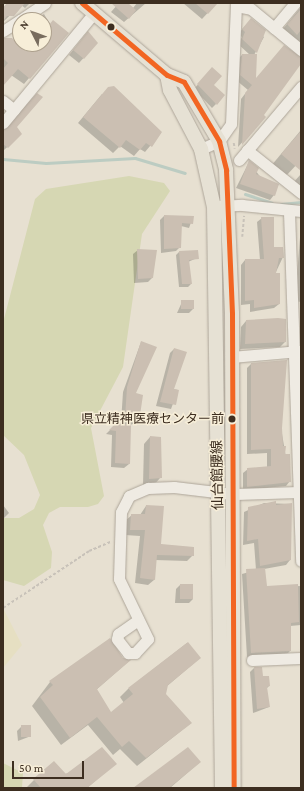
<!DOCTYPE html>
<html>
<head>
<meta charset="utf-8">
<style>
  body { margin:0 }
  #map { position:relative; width:304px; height:791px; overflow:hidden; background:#e7e0d1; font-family:"Crimson Pro","Noto Sans JP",serif }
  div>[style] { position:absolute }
  .farmland>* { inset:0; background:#e6dfc2 }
  .green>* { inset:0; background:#d6d7b3 }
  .shadow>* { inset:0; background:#0003 }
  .stream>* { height:3px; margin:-1.5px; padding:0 1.5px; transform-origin:1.5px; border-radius:1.5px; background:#bcccc2 }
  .building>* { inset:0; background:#cbbfb2; transform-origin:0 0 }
  .path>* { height:1.5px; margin-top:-0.75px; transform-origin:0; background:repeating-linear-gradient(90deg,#c8c2b9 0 3px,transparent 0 5px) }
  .roads { filter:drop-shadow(0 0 1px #ada599) drop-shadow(0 0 1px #ada599) }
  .minor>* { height:11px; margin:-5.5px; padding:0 5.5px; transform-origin:5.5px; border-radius:5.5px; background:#efebe3 }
  .major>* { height:14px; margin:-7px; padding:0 7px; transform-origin:7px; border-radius:7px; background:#e6e1d4 }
  .bus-1>* { height:5px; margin:-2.5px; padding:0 2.5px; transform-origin:2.5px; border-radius:2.5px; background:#f26522 }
  .dots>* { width:11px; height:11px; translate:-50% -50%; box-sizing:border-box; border:2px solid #f7eed8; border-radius:50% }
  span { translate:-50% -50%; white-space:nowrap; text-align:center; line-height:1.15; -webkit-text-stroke:3px #f7eed8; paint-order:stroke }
  .bus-label { font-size:13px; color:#3d2e20 }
  .right { translate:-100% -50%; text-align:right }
  .street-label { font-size:14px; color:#3d2e20 }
  .frame { position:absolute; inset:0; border:4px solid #3d2e20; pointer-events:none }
  .north { position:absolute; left:12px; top:12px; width:40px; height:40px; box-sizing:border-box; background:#f7eed8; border:1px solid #ada18e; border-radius:50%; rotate:312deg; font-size:11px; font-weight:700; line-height:16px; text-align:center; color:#3d2e20 }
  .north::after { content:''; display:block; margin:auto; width:14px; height:18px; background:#786c5e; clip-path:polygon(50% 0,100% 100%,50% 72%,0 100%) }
  .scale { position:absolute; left:12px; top:761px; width:72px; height:18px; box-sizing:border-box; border:2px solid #3d2e20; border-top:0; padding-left:5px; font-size:12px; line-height:14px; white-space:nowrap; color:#3d2e20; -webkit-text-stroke:3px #f7eed8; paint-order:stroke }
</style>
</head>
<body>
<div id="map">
  <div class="farmland">
    <div style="clip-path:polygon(4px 610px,22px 645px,3px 668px,3px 611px)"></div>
  </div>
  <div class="green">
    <div style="clip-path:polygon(129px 176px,164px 183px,170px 191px,142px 234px,123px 367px,91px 428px,104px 496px,98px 504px,88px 507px,60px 507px,49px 513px,43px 525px,52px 552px,51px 568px,24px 586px,3px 580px,3px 518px,19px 518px,34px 509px,40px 495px,24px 455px,3px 435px,3px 323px,35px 199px,46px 189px)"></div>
    <div style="clip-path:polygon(3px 763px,23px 773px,22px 788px,3px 788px)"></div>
  </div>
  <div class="shadow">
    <div style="clip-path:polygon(8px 3px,30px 3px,25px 8px,21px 5px,3px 22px,3px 8px)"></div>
    <div style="clip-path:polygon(119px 3px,133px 8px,137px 3px,146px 3px,124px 22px,111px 12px)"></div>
    <div style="clip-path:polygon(183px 3px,217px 3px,202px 19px)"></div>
    <div style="clip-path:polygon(301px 7px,301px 50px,283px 29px)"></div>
    <div style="clip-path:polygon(44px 14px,50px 24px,67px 33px,24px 84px,11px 75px,3px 84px,3px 40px,24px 50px,28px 44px,44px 44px,44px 20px,34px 20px)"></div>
    <div style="clip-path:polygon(247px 24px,264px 37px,254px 55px,255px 80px,301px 57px,301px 62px,262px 115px,265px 117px,238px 147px,241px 99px,248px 90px,236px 80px,238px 59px,242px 55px,250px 55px,238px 44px,242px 37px,238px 34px)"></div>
    <div style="clip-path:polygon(84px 37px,97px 43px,79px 63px,69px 55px)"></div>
    <div style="clip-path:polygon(208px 73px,216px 104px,212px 108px,194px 89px)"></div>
    <div style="clip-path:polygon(102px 94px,161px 133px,145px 152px,140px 149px,134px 156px,120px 146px,113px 153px,78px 123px)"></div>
    <div style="clip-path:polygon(16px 127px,21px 134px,3px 151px,3px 131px)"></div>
    <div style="clip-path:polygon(301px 130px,301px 160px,284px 178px,271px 166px)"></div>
    <div style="clip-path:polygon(249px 162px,274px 195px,270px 200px,236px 188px)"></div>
    <div style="clip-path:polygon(301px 174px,301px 191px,292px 184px)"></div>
    <div style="clip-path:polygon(164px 216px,193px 217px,189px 228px,181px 226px,180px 247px,176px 251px,161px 253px,160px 220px)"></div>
    <div style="clip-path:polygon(262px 218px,273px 248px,283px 257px,275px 274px,279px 304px,274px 308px,250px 312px,250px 304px,241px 305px,241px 265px,245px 260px,260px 260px,257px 222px)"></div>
    <div style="clip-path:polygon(301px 225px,301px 302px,295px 301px)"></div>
    <div style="clip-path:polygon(138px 250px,152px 278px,148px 282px,134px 283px,133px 254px)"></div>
    <div style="clip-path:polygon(179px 252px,197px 258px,188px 262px,191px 284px,188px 287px,179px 287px,176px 255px)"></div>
    <div style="clip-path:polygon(182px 302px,193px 309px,189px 313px,177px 313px)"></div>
    <div style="clip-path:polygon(246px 321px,285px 342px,280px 347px,240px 349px,241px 327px)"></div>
    <div style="clip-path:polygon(141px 342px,134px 394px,142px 396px,138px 422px,130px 425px,129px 464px,124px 468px,111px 467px,112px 435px,106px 434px,116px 424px,126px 425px,121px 422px,123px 392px)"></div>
    <div style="clip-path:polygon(174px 349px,173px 389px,178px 390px,171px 409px,156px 406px,170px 353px)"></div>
    <div style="clip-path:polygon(301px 363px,301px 435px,297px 367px)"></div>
    <div style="clip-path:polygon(251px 364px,281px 428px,290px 481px,286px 486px,243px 490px,243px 473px,248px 469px,267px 467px,267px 453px,247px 454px,247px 368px)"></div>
    <div style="clip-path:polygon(150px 437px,160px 478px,154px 485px,143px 485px,144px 444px)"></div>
    <div style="clip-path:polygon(264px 503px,291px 504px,290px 560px,286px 565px,264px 569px,266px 587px,301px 586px,301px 625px,290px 626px,290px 651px,286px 655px,247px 657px,242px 574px,256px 570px,254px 543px,243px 545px,244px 512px)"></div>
    <div style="clip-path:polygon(3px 505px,9px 513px,3px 519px)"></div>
    <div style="clip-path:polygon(146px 506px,160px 544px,193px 555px,187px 561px,155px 560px,154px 580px,148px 585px,135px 583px,140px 536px,125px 535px,126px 520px,132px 515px,140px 515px)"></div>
    <div style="clip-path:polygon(180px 585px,193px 599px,189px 603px,175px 603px,176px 589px)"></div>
    <div style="clip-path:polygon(110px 639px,122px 658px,129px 661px,96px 690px,111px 714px,124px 703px,120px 697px,128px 689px,187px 643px,200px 658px,166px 687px,165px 694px,191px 723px,137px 766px,120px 749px,113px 755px,88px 725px,61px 745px,32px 706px,50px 682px)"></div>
    <div style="clip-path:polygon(254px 668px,261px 668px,262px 678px,269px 686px,266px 689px,269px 707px,253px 713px,250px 672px)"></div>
    <div style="clip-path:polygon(22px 726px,31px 736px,18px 741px,17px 731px)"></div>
    <div style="clip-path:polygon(200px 762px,170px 788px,135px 788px)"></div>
    <div style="clip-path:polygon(115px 764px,87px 788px,26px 788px,34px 780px)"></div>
  </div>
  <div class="stream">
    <div style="left:3px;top:159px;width:43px;rotate:5.3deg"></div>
    <div style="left:46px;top:163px;width:89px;rotate:-3.2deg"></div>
    <div style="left:135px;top:158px;width:52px;rotate:16.7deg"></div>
    <div style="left:245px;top:194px;width:28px;rotate:18deg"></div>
    <div style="left:281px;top:204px;width:20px;rotate:-6deg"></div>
  </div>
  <div class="building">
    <div style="clip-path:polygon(7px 3px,25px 3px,14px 16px,7px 16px,3px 21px,3px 8px)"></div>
    <div style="clip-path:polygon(111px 3px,128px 3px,136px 10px,129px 19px)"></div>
    <div style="clip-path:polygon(195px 3px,218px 3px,208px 14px)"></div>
    <div style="clip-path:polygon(301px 9px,301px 30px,297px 35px,287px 24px)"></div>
    <div style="clip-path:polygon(251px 18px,266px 30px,257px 53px,242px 39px,245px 32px,242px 29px)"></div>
    <div style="clip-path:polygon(53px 20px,69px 33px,30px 79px,18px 69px,3px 86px,3px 69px,8px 63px,3px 58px,3px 38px,12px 38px,24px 49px,28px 44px,44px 44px,44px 31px)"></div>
    <div style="clip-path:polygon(88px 31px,98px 43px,84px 59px,73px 50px)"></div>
    <div style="clip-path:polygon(284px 45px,301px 57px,301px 64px,264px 115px,266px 117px,242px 145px,245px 93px,252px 85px,240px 75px,242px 54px,257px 54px,256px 78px)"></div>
    <div style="clip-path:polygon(212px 67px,222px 76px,214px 85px,225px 95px,217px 105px,197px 84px)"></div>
    <div style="clip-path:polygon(114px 86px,162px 132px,152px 147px,146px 143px,140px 150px,126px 140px,120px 148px,83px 117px,108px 87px)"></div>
    <div style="clip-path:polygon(37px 93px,43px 97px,17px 127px,22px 134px,8px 148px,3px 144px,3px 130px)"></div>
    <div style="clip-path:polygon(301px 131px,301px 171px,281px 154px)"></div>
    <div style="clip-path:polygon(249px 160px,259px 168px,256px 174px,279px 184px,275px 196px,240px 184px)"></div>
    <div style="clip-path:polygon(164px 215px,194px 216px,193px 224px,182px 223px,181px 248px,164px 249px)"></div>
    <div style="clip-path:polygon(261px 217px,274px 217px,274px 247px,283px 247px,284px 258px,279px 258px,276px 273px,280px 273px,280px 304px,254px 308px,254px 300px,245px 301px,245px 259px,264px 259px)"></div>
    <div style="clip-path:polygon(137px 249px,157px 250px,153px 278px,138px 279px)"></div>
    <div style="clip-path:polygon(198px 250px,199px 259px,189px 260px,192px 284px,182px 284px,179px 251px)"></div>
    <div style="left:194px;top:300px;width:9px;height:13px;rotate:90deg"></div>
    <div style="clip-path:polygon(278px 318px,286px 319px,286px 342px,245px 344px,246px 320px)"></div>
    <div style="clip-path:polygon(141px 341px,157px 347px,136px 393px,143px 395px,139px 422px,125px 418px,127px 387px)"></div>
    <div style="clip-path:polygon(174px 348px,187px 352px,174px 389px,179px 390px,176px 405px,160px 402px)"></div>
    <div style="clip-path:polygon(287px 360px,282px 428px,283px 446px,286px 446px,285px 454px,290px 454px,291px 482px,247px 487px,247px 468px,271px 466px,271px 449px,251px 450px,251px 363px)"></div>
    <div style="clip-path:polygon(116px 423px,131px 425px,130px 464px,115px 463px,116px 431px,109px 430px)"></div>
    <div style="clip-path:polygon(150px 436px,161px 437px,162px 478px,149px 479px)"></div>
    <div style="clip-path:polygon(276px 501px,276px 505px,292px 503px,291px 560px,260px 566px,258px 539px,247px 541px,248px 507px)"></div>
    <div style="clip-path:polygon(146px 505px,164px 506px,161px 544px,194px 547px,194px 556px,157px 555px,155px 580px,140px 578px,145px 530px,130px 530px,131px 514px,145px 514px)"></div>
    <div style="clip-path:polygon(265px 568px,267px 586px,298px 584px,299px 622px,291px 623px,291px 651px,251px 653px,246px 569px)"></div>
    <div style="left:180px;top:584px;width:13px;height:15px"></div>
    <div style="clip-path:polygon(110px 638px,123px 658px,131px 660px,97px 689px,111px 712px,133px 694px,128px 688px,188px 642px,201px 658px,168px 685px,166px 694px,192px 723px,146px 758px,129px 741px,122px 747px,97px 717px,70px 738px,40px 697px,53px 685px,49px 681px)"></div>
    <div style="clip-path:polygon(254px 667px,262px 667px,263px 676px,269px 676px,270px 686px,267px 687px,270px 707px,257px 709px)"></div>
    <div style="left:21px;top:725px;width:10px;height:12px"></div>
    <div style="clip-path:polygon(102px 747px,117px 764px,87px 788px,41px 788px,33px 779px,54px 761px,66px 774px)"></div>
    <div style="clip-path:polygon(188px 747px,201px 762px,169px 788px,133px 788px)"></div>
  </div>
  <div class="path">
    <div style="left:234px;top:143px;width:6px;rotate:81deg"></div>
    <div style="left:242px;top:237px;width:21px;rotate:-85deg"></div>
    <div style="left:3px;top:608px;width:103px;rotate:-33.5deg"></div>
    <div style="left:89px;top:551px;width:23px;rotate:-23deg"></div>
  </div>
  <div class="roads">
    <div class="minor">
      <div style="left:236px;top:6px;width:15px;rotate:11deg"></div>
      <div style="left:251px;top:9px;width:65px;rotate:39.4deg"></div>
      <div style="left:20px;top:20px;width:30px;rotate:-34deg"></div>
      <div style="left:274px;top:28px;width:33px;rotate:-50deg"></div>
      <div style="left:3px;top:31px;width:20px;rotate:-33deg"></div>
      <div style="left:3px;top:101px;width:14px;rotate:39deg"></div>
      <div style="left:3px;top:123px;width:143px;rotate:-50.4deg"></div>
      <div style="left:201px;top:149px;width:20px;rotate:-24deg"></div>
      <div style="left:219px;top:141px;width:21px;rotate:-55deg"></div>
      <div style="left:231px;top:124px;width:121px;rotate:-87.6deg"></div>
      <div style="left:247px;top:150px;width:69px;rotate:38.5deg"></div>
      <div style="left:239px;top:160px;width:96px;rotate:-49.7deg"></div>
      <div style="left:220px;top:206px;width:22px;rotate:-3deg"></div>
      <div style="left:242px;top:205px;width:59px;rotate:5.8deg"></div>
      <div style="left:289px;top:212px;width:349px;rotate:88deg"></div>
      <div style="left:231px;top:357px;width:69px;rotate:-5deg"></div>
      <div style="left:138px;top:620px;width:24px;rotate:145deg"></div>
      <div style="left:118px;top:634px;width:5px;rotate:101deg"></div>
      <div style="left:117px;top:639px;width:18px;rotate:52deg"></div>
      <div style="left:128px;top:653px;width:7px"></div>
      <div style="left:135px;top:653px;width:19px;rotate:-47deg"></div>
      <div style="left:148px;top:639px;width:67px;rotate:-115.8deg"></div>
      <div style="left:119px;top:579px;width:67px;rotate:-88.3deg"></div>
      <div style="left:121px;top:512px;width:18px;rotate:-63deg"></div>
      <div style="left:129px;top:496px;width:21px;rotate:-23deg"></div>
      <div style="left:148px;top:488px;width:26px;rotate:-2deg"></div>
      <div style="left:174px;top:487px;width:59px;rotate:6.8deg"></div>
      <div style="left:233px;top:494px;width:68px;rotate:-1.7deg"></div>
      <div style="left:252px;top:660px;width:49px;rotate:-2.3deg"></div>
    </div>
    <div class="major">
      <div style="left:82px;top:3px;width:111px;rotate:40.3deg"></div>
      <div style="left:167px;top:75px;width:18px;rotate:22deg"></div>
      <div style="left:184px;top:82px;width:69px;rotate:59.3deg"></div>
      <div style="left:219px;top:141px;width:30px;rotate:76deg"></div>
      <div style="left:226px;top:170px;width:144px;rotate:87.6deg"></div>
      <div style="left:232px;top:314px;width:474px;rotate:89.8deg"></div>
      <div style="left:167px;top:75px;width:15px;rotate:79deg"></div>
      <div style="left:170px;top:90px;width:67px;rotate:62.3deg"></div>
      <div style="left:201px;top:149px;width:59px;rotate:77.4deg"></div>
      <div style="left:214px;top:207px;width:581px;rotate:89.21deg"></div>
    </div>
  </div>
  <div class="bus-1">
    <div style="left:82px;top:3px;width:111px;rotate:40.3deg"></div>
    <div style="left:167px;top:75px;width:18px;rotate:22deg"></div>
    <div style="left:184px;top:82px;width:69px;rotate:59.3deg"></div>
    <div style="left:219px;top:141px;width:30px;rotate:76deg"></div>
    <div style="left:226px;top:170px;width:144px;rotate:87.6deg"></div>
    <div style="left:232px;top:314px;width:474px;rotate:89.8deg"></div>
  </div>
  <div class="dots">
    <div style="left:111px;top:27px;background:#3d2e20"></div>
    <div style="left:232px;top:419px;background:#3d2e20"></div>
  </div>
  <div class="bus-label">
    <span class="right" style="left:224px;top:419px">県立精神医療センター前</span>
  </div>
  <div class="street-label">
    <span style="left:217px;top:475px;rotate:-91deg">仙台館腰線</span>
  </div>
  <div class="frame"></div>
  <div class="north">N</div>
  <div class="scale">50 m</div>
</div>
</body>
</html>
